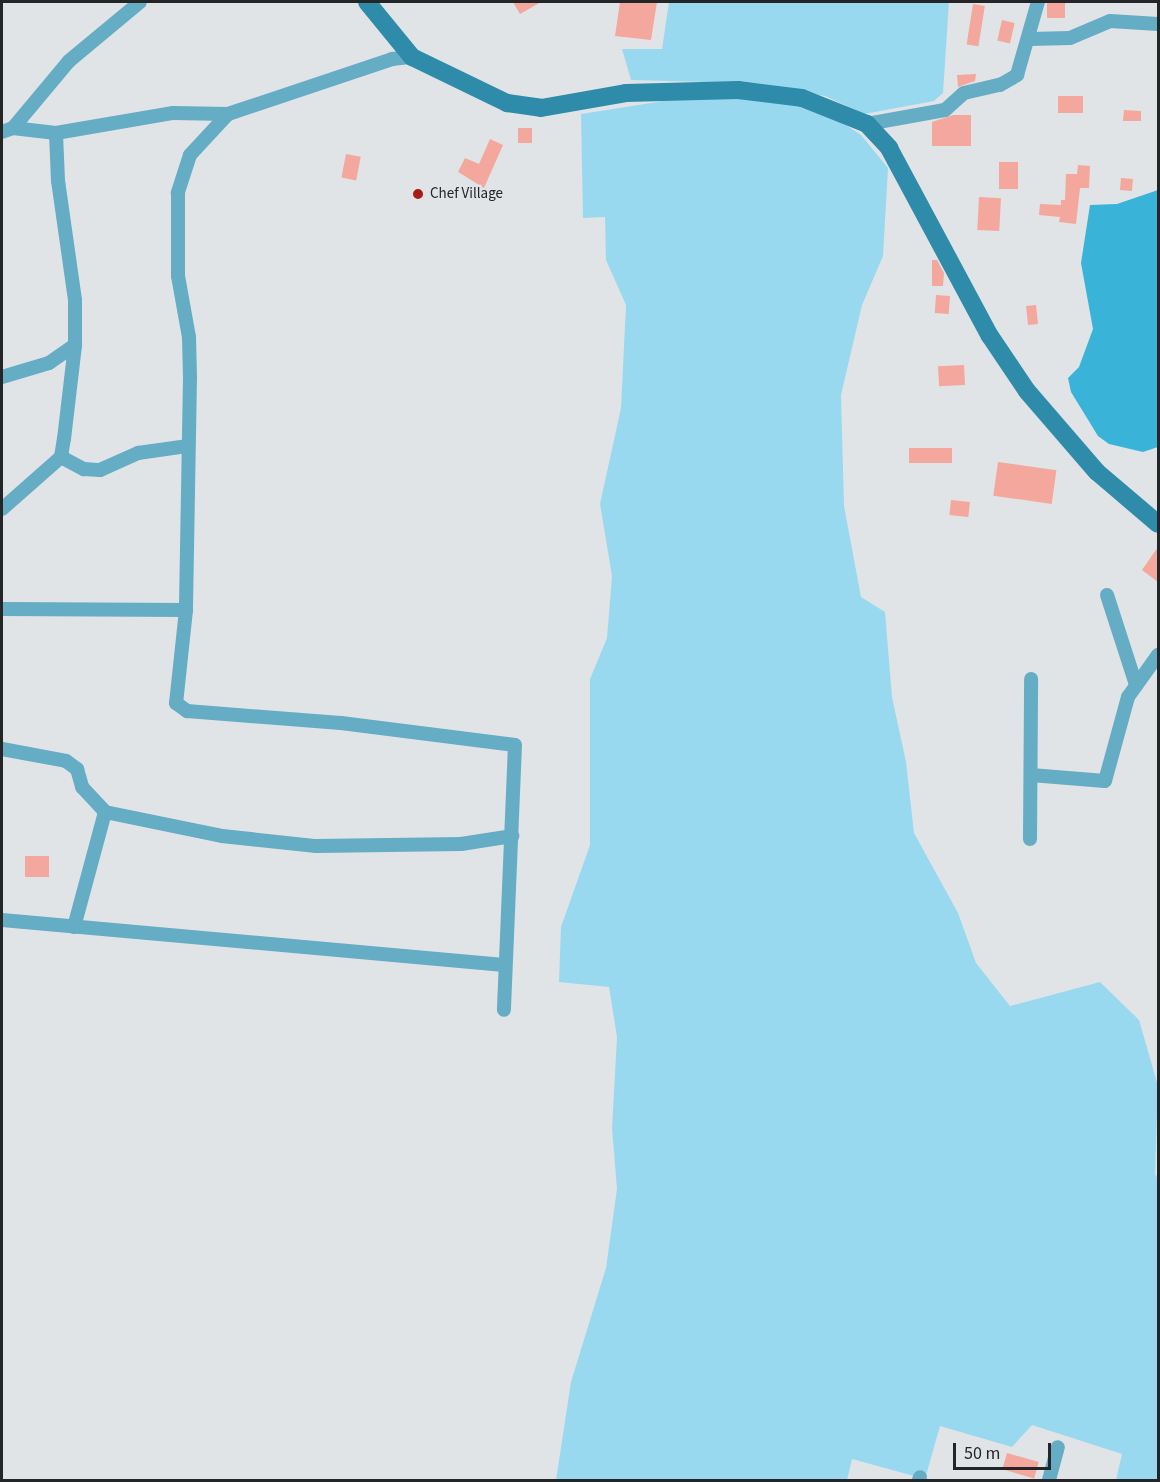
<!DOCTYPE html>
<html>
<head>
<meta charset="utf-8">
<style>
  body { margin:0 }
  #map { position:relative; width:1160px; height:1482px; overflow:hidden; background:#e0e4e6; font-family:"Source Sans 3",sans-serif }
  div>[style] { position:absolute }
  .green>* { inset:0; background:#99d9f0 }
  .forest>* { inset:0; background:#39b3d8 }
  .building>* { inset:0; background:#f4a79c; transform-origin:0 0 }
  .street>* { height:14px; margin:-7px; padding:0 7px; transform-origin:7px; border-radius:7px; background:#65acc5 }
  .secondary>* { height:18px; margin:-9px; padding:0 9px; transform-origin:9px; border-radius:9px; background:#2e8caa }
  .dots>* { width:16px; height:16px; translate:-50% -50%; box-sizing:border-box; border:3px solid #e0e4e6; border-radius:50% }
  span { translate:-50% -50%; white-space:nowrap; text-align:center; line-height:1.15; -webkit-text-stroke:4.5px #e0e4e6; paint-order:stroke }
  .poi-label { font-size:15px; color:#232526 }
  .left { translate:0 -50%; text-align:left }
  .frame { position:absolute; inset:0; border:3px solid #232526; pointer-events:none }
  .scale { position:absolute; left:953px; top:1443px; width:98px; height:27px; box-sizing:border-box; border:3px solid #232526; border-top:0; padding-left:8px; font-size:18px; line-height:21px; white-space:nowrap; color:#232526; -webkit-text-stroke:4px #e0e4e6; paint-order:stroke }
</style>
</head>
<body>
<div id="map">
  <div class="green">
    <div style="clip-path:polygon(669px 2px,949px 2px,943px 93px,934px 101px,864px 114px,825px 96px,748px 83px,631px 80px,622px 49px,662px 49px)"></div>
    <div style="clip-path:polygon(733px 98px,795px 105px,834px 117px,861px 135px,888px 168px,883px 256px,862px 305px,841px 395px,844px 506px,861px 597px,885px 612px,892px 697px,906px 762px,914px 833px,958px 913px,976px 963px,1010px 1006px,1100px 982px,1139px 1020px,1158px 1086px,1155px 1174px,1158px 1179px,1158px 1480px,1116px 1480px,1122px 1454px,1032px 1425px,1012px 1447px,940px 1426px,925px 1479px,852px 1459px,847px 1480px,556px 1480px,571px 1382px,606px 1268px,617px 1189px,612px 1128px,617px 1037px,609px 987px,559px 982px,561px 927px,590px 845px,590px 679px,607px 638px,612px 576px,600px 504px,621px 408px,626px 305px,606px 260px,605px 217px,583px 218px,581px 114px,670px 100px)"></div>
  </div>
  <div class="forest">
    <div style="clip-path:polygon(1158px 190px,1158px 447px,1143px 452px,1109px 444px,1098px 436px,1071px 392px,1068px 378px,1079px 367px,1093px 329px,1081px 263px,1090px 205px,1117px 204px)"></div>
  </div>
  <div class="building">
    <div style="clip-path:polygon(513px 2px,541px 2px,520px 14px)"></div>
    <div style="clip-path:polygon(620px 2px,657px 2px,651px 40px,615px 36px)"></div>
    <div style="left:1047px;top:2px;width:18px;height:16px"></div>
    <div style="left:973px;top:4px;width:12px;height:41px;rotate:9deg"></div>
    <div style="left:1002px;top:20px;width:13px;height:21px;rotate:13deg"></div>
    <div style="clip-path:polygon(976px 74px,975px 81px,958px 87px,957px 75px)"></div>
    <div style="left:1058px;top:96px;width:25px;height:17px"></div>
    <div style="clip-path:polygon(1124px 110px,1141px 111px,1141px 121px,1123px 121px)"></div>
    <div style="clip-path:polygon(953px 115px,971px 115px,971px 146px,932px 146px,932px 122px)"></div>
    <div style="left:518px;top:128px;width:14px;height:15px"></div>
    <div style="clip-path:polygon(490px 139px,503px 145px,484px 188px,458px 172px,465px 158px,479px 164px)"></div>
    <div style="left:346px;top:154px;width:15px;height:24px;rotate:11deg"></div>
    <div style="left:999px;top:162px;width:19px;height:27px"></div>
    <div style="clip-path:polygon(1078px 165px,1090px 166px,1089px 188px,1080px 188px,1076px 224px,1059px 222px,1060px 217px,1039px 215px,1040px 204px,1061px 205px,1061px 200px,1065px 200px,1066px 174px,1077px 174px)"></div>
    <div style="left:1121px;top:178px;width:12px;height:12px;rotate:5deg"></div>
    <div style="left:979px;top:197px;width:22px;height:33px;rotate:3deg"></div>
    <div style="clip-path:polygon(932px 260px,937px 260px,944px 273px,943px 286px,932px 286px)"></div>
    <div style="left:936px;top:295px;width:14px;height:18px;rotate:4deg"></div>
    <div style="left:1036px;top:305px;width:19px;height:10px;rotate:84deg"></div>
    <div style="left:964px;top:365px;width:20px;height:26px;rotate:87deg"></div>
    <div style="left:952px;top:448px;width:15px;height:43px;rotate:90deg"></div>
    <div style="left:998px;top:462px;width:59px;height:34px;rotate:8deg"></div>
    <div style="left:951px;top:500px;width:19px;height:15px;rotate:6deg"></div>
    <div style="clip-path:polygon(1158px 547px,1158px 582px,1142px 570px)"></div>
    <div style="left:25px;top:856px;width:24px;height:21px"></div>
    <div style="left:1007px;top:1453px;width:33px;height:17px;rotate:16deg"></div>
  </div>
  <div class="street">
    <div style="left:1030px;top:39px;width:40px;rotate:-1.4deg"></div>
    <div style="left:1070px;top:38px;width:43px;rotate:-23deg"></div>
    <div style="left:1110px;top:21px;width:48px;rotate:3.6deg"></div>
    <div style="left:228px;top:114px;width:56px;rotate:132.8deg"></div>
    <div style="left:190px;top:155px;width:40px;rotate:108deg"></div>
    <div style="left:178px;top:193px;width:83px;rotate:90deg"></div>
    <div style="left:178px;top:276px;width:62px;rotate:79.8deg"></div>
    <div style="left:189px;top:337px;width:40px;rotate:88.6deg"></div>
    <div style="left:190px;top:377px;width:233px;rotate:91deg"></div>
    <div style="left:186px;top:610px;width:94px;rotate:96.1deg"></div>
    <div style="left:176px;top:703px;width:14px;rotate:36deg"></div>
    <div style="left:187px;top:711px;width:154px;rotate:4.5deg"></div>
    <div style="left:341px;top:723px;width:175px;rotate:7.2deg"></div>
    <div style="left:515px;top:745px;width:265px;rotate:92.4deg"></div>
    <div style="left:867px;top:124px;width:79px;rotate:-10.2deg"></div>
    <div style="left:945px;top:110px;width:25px;rotate:-42deg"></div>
    <div style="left:964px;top:93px;width:37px;rotate:-13deg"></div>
    <div style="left:1000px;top:85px;width:20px;rotate:-30deg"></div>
    <div style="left:1017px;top:75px;width:76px;rotate:-74deg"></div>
    <div style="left:13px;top:128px;width:87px;rotate:-50.1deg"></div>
    <div style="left:69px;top:61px;width:92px;rotate:-39.7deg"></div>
    <div style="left:2px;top:132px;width:12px;rotate:-20deg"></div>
    <div style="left:13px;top:128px;width:43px;rotate:6.6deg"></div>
    <div style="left:56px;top:133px;width:119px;rotate:-9.7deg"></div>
    <div style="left:173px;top:113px;width:55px;rotate:1deg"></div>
    <div style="left:228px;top:114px;width:173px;rotate:-18.5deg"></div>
    <div style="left:392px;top:59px;width:20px;rotate:-6deg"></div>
    <div style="left:2px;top:377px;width:49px;rotate:-16.6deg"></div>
    <div style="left:49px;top:363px;width:32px;rotate:-35deg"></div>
    <div style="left:61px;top:457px;width:26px;rotate:28deg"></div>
    <div style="left:84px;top:469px;width:16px;rotate:4deg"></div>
    <div style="left:100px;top:470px;width:42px;rotate:-24.1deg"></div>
    <div style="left:138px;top:453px;width:49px;rotate:-8.1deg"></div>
    <div style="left:2px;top:509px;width:79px;rotate:-41.4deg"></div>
    <div style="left:61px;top:457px;width:18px;rotate:-81deg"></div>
    <div style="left:64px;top:439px;width:95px;rotate:-83.3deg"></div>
    <div style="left:75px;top:345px;width:45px;rotate:-90deg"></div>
    <div style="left:75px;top:300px;width:120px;rotate:-98.1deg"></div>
    <div style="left:58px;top:181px;width:48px;rotate:-92.4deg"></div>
    <div style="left:1107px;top:595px;width:95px;rotate:72.1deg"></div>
    <div style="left:2px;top:609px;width:184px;rotate:0.3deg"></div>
    <div style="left:2px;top:749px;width:65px;rotate:10.6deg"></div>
    <div style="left:66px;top:761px;width:14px;rotate:36deg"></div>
    <div style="left:77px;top:769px;width:19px;rotate:74deg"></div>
    <div style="left:82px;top:787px;width:34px;rotate:47deg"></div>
    <div style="left:105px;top:812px;width:119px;rotate:11.6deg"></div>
    <div style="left:222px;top:836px;width:95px;rotate:6.1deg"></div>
    <div style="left:316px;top:846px;width:145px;rotate:-0.8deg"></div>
    <div style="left:461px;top:844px;width:52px;rotate:-8.9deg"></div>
    <div style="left:1031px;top:775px;width:74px;rotate:4.6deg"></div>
    <div style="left:1105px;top:781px;width:87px;rotate:-74.7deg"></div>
    <div style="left:1128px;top:697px;width:52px;rotate:-54.5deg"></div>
    <div style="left:1030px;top:839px;width:160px;rotate:-89.6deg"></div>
    <div style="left:2px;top:920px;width:504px;rotate:5.12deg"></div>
    <div style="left:74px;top:927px;width:119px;rotate:-74.9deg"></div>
    <div style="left:919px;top:1480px;width:3px;rotate:-72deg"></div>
    <div style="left:1049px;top:1480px;width:34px;rotate:-75deg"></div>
  </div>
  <div class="secondary">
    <div style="left:367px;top:2px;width:71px;rotate:50.7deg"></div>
    <div style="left:412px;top:57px;width:106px;rotate:25.8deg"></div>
    <div style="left:507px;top:103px;width:34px;rotate:8deg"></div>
    <div style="left:541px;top:108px;width:86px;rotate:-10deg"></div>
    <div style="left:626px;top:93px;width:112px;rotate:-1.5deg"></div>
    <div style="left:738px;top:90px;width:64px;rotate:7.1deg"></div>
    <div style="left:802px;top:98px;width:70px;rotate:21.8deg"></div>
    <div style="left:867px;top:124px;width:33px;rotate:47deg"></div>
    <div style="left:889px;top:148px;width:213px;rotate:61.8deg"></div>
    <div style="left:990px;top:336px;width:66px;rotate:56.1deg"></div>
    <div style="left:1027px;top:391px;width:107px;rotate:49.2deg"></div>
    <div style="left:1097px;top:472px;width:80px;rotate:40.4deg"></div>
  </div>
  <div class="dots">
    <div style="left:418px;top:194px;background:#ab1916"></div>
  </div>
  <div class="poi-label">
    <span class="left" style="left:430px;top:194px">Chef Village</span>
  </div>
  <div class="frame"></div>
  <div class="scale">50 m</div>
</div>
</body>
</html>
